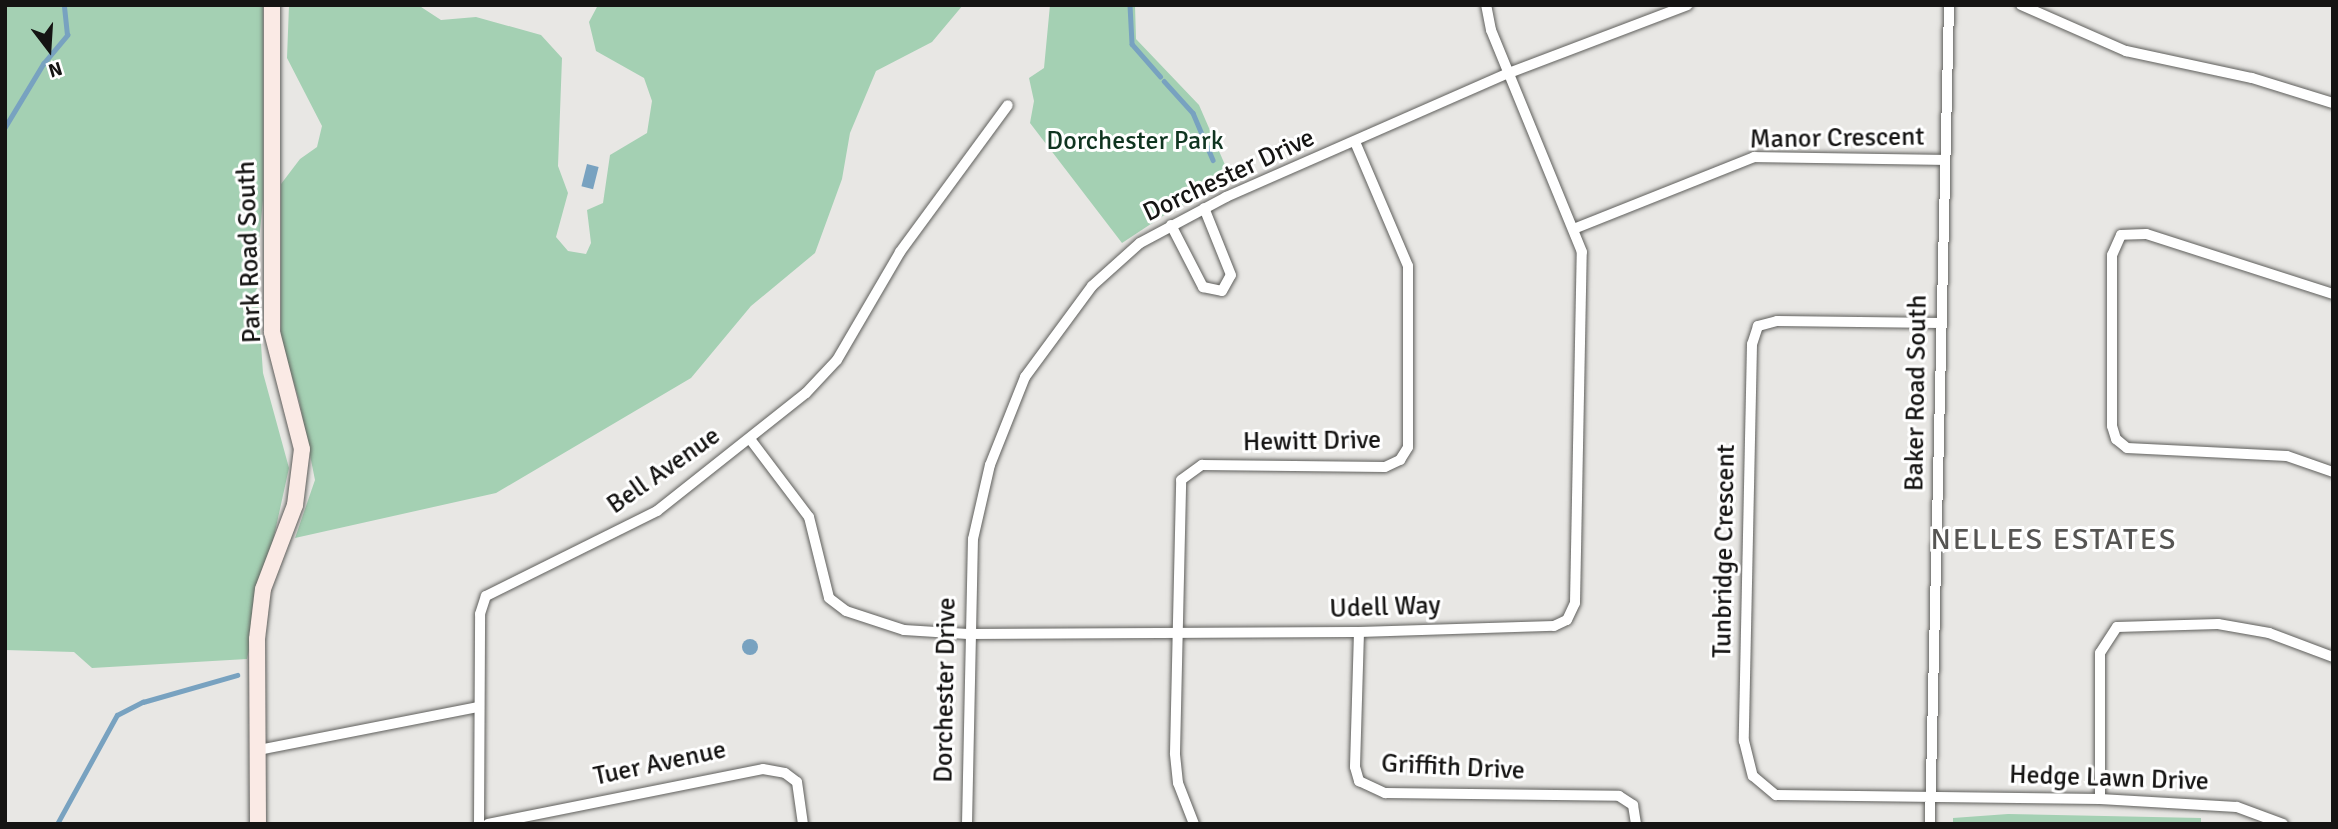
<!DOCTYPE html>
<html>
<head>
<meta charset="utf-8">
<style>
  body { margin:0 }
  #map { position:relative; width:2338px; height:829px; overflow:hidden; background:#e8e7e4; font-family:Signika,sans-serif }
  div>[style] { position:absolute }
  .green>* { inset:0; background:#a4d0b3 }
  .water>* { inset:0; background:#78a2c0; transform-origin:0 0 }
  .round { border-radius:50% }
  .stream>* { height:4.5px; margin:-2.25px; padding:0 2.25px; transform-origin:2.25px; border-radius:2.25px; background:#78a2c0 }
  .roads { filter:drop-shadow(0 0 2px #5f5f5c) drop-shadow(0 0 2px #5f5f5c) }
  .street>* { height:10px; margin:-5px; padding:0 5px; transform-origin:5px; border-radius:5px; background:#fff }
  .secondary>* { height:16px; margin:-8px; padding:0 8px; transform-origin:8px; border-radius:8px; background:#faeae5 }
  span { translate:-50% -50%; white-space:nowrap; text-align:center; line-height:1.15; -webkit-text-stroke:6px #fff; paint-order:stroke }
  .street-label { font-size:26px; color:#151413 }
  .park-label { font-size:26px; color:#0f3420 }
  .quarter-label { font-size:30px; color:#565553; letter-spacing:2px }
  .frame { position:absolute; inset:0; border:7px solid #151413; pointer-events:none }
  .north { position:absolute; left:14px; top:14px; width:70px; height:70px; -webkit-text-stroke:5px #fff; paint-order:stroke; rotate:163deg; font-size:19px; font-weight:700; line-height:28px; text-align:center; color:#151413 }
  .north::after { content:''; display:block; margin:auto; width:24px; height:32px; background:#151413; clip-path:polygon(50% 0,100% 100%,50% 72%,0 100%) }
</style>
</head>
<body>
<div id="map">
  <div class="green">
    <div style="clip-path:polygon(5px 5px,263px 5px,263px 200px,256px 272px,263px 373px,289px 468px,247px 659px,92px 668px,74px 652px,5px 650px)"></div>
    <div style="clip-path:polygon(289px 5px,418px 5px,441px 20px,476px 17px,541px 35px,562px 58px,558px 166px,568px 193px,556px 237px,568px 251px,586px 254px,591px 243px,587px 210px,603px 203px,610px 155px,647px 133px,652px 101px,644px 78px,596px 51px,589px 22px,598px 5px,963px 5px,932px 42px,876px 71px,850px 133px,842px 179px,815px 253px,751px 306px,691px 378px,496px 493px,295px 538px,315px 480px,299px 400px,281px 340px,281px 184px,300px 159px,317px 147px,322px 126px,287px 58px)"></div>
    <div style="clip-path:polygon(1050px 5px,1135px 5px,1136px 39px,1199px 105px,1232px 181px,1169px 212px,1122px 243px,1030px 123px,1034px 101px,1029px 78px,1044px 68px)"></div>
    <div style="clip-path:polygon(2008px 814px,2201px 818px,2201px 824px,1953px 824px,1953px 818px)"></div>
  </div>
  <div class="water">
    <div style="left:587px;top:164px;width:12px;height:23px;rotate:14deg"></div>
    <div class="round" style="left:742px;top:639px;width:16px;height:16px"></div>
  </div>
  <div class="stream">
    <div style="left:1130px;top:5px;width:39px;rotate:87deg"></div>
    <div style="left:1132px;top:44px;width:43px;rotate:48.8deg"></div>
    <div style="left:1164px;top:81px;width:43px;rotate:47.8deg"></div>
    <div style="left:1193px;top:113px;width:51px;rotate:66.9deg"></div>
    <div style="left:5px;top:127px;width:74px;rotate:-58.9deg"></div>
    <div style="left:43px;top:64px;width:38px;rotate:-50deg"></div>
    <div style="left:67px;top:35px;width:30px;rotate:-96deg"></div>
    <div style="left:57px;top:824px;width:124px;rotate:-61.2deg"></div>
    <div style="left:117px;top:715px;width:29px;rotate:-27deg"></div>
    <div style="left:143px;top:702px;width:98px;rotate:-16deg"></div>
  </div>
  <div class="roads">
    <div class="street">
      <div style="left:2021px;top:5px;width:115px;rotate:23.7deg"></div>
      <div style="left:2126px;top:51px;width:129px;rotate:12.1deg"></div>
      <div style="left:2252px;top:78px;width:85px;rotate:17.2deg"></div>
      <div style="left:1171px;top:225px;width:70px;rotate:62.7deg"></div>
      <div style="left:1203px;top:287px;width:19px;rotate:12deg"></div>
      <div style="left:1222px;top:291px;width:18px;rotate:-61deg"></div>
      <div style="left:1231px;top:275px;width:72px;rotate:-111.9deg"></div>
      <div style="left:1576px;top:228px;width:192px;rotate:-21.7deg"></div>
      <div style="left:1754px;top:157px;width:190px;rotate:0.9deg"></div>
      <div style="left:2333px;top:294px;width:196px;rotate:-162.2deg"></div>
      <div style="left:2146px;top:234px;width:25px;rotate:178deg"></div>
      <div style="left:2121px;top:235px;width:22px;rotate:114deg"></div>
      <div style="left:2112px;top:255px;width:171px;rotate:90deg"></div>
      <div style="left:2112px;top:426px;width:14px;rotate:73deg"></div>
      <div style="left:2116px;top:439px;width:14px;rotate:39deg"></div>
      <div style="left:2127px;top:448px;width:160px;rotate:2.9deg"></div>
      <div style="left:2287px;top:456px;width:49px;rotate:19.2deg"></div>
      <div style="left:1941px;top:323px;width:164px;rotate:-179.3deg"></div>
      <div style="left:1777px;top:321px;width:20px;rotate:165deg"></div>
      <div style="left:1758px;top:326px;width:19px;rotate:108deg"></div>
      <div style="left:1752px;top:344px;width:397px;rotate:91.2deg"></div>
      <div style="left:1744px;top:741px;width:36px;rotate:76deg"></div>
      <div style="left:1753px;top:776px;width:30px;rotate:40deg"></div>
      <div style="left:1776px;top:795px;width:324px;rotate:0.7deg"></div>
      <div style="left:2100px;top:799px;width:137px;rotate:3.3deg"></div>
      <div style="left:2237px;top:807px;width:49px;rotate:20.3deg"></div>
      <div style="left:750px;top:439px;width:98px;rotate:52.9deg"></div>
      <div style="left:809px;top:517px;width:83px;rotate:76.1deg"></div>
      <div style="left:829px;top:598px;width:21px;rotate:37deg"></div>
      <div style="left:846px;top:611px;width:61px;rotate:18.1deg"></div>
      <div style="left:904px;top:630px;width:64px;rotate:3.6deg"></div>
      <div style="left:968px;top:634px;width:391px;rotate:-0.3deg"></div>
      <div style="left:1359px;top:632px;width:195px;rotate:-1.8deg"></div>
      <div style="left:1554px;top:626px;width:14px;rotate:-25deg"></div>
      <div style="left:1567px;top:620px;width:19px;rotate:-65deg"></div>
      <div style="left:1575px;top:603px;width:351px;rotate:-88.9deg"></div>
      <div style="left:1582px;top:252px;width:240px;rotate:-112.3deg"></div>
      <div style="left:1491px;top:30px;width:25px;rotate:-101deg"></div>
      <div style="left:1359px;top:632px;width:135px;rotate:91.7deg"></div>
      <div style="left:1355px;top:767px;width:15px;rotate:74deg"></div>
      <div style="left:1359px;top:781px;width:29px;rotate:25deg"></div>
      <div style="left:1385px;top:793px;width:234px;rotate:0.7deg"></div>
      <div style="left:1619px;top:796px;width:17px;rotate:33deg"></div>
      <div style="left:1633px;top:805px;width:19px;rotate:81deg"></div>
      <div style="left:259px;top:750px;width:224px;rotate:-11.1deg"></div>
      <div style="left:2100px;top:799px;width:146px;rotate:-90deg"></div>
      <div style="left:2100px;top:653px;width:31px;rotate:-57deg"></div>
      <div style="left:2117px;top:627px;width:101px;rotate:-1.7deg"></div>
      <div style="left:2218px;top:624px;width:52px;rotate:10deg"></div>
      <div style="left:2269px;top:633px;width:68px;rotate:20.6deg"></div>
      <div style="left:479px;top:824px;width:210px;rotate:-89.7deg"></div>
      <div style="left:480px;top:614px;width:19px;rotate:-72deg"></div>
      <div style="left:486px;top:596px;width:191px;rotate:-26.4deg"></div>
      <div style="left:657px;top:511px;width:190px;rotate:-38.4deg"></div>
      <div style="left:806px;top:393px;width:45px;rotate:-46.8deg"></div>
      <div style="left:837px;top:360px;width:125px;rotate:-59.7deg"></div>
      <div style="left:900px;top:252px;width:182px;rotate:-53.7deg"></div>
      <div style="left:488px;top:824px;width:280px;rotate:-11.3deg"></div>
      <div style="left:763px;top:769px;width:22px;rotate:10deg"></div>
      <div style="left:785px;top:773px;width:15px;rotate:37deg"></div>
      <div style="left:797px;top:782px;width:42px;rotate:81.9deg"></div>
      <div style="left:967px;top:824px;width:285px;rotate:-88.8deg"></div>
      <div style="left:973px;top:539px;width:76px;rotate:-77.1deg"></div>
      <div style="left:990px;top:465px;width:95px;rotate:-68.3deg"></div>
      <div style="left:1025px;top:377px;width:113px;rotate:-53.6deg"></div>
      <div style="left:1092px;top:286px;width:64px;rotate:-41.9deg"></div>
      <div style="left:1140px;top:243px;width:98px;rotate:-28.1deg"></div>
      <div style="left:1226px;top:197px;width:309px;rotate:-23.7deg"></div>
      <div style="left:1509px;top:73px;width:191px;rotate:-20.8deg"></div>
      <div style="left:1194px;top:824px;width:44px;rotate:-111.3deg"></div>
      <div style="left:1178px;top:783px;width:30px;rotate:-96deg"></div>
      <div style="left:1175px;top:753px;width:273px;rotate:-88.7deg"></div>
      <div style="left:1181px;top:480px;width:26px;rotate:-36deg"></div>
      <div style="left:1202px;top:465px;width:183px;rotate:0.6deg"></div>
      <div style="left:1385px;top:467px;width:17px;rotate:-25deg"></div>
      <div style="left:1400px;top:460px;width:15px;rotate:-58deg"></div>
      <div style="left:1408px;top:447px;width:181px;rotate:-90deg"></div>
      <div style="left:1408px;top:266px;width:133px;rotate:-113.1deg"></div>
      <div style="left:1930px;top:824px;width:819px;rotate:-88.67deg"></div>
    </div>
    <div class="secondary">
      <div style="left:258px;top:824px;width:185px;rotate:-90.3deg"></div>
      <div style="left:257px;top:639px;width:50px;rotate:-83.2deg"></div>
      <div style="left:263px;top:589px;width:90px;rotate:-69.1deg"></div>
      <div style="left:295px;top:505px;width:56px;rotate:-82.9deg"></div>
      <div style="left:302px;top:449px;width:121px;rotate:-104.4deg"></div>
      <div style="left:272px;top:332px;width:327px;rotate:-90deg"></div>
    </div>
  </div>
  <div class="street-label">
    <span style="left:1837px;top:139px;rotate:-1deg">Manor Crescent</span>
    <span style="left:1229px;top:176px;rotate:-25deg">Dorchester Drive</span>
    <span style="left:250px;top:252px;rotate:-92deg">Park Road South</span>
    <span style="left:1917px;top:393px;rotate:-89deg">Baker Road South</span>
    <span style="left:1312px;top:442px;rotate:-1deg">Hewitt Drive</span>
    <span style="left:664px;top:471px;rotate:-35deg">Bell Avenue</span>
    <span style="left:1725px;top:551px;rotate:-89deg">Tunbridge Crescent</span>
    <span style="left:1385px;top:608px;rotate:-2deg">Udell Way</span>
    <span style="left:946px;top:690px;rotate:-89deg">Dorchester Drive</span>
    <span style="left:660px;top:764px;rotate:-12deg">Tuer Avenue</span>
    <span style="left:1453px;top:768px;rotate:3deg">Griffith Drive</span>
    <span style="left:2109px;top:779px;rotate:2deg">Hedge Lawn Drive</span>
  </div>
  <div class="park-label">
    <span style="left:1135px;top:142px">Dorchester Park</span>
  </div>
  <div class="quarter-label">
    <span style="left:2054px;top:540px">NELLES ESTATES</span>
  </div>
  <div class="frame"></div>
  <div class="north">N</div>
</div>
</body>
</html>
